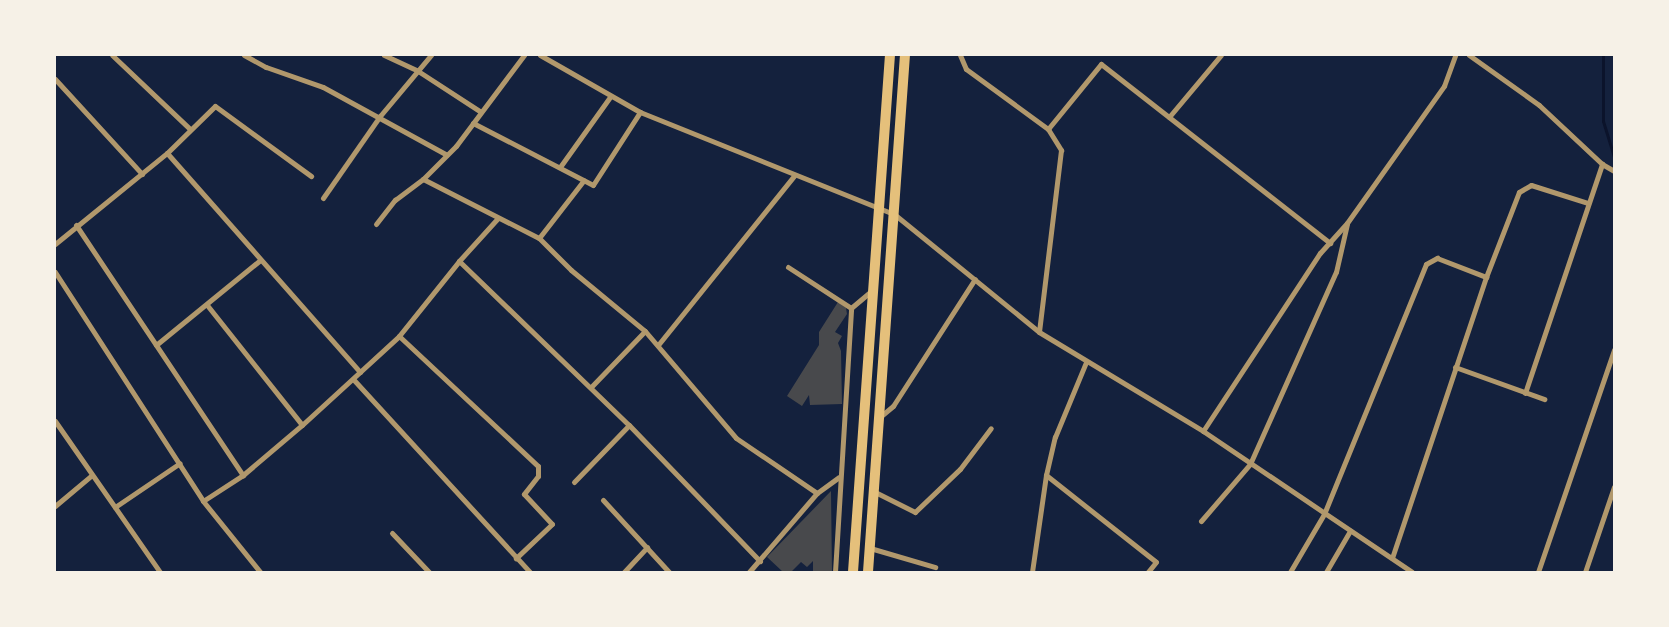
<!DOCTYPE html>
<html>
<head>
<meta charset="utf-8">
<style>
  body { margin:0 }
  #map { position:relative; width:1669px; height:627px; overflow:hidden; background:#14213d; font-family:"Public Sans",sans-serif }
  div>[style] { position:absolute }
  .stream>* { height:3px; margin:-1.5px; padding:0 1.5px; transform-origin:1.5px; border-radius:1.5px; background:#0b132b }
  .building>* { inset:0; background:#48494c }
  .minor>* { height:5px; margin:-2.5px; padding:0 2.5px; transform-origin:2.5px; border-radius:2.5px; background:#b1986c }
  .trunk>* { height:10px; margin:-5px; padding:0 5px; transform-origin:5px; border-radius:5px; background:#e5c07b }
  span { translate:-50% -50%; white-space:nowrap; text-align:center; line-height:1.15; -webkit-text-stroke:5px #f6f1e7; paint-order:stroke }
  .frame { position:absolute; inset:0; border:56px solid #f6f1e7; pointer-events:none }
</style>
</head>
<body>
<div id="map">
  <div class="stream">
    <div style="left:1603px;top:55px;width:66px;rotate:90deg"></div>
    <div style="left:1603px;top:121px;width:37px;rotate:73deg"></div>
  </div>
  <div class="building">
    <div style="clip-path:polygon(838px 302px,846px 308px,847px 314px,835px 332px,842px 336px,838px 343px,841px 351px,842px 404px,810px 405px,809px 395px,802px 406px,787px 396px,819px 345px,819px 332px)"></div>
    <div style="clip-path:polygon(831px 491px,832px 572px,813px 572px,813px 561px,807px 567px,801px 562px,791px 572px,783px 572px,767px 557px)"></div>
  </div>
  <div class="minor">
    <div style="left:112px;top:55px;width:108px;rotate:43.5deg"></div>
    <div style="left:244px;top:55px;width:25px;rotate:29deg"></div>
    <div style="left:266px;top:67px;width:60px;rotate:19.3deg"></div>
    <div style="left:323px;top:87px;width:141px;rotate:28.7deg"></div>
    <div style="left:384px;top:55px;width:38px;rotate:25deg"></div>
    <div style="left:418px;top:71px;width:75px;rotate:33.1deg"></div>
    <div style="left:540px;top:55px;width:115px;rotate:29.7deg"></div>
    <div style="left:640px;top:112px;width:274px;rotate:21.9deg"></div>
    <div style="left:894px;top:214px;width:187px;rotate:39.1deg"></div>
    <div style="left:1039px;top:332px;width:192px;rotate:31.1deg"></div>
    <div style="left:1203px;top:431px;width:252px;rotate:34deg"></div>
    <div style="left:960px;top:55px;width:15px;rotate:67deg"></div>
    <div style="left:966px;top:69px;width:102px;rotate:36.2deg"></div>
    <div style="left:1048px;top:129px;width:25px;rotate:58deg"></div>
    <div style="left:1061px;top:150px;width:183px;rotate:96.9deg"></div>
    <div style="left:1469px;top:55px;width:86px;rotate:35.5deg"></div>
    <div style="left:1539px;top:105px;width:86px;rotate:43.1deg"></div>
    <div style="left:1602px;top:164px;width:14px;rotate:30deg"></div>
    <div style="left:55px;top:79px;width:129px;rotate:47.5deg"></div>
    <div style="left:1169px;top:117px;width:81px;rotate:-50deg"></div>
    <div style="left:473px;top:123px;width:135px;rotate:27.3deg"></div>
    <div style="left:593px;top:185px;width:87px;rotate:-57.2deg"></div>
    <div style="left:1048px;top:129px;width:84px;rotate:-50.8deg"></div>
    <div style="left:1101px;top:64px;width:291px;rotate:38deg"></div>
    <div style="left:167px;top:153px;width:292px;rotate:48.6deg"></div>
    <div style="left:560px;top:167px;width:86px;rotate:-54.5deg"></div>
    <div style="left:423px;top:179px;width:130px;rotate:27deg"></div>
    <div style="left:539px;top:238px;width:45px;rotate:45deg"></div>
    <div style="left:571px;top:270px;width:96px;rotate:39.5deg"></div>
    <div style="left:645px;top:331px;width:140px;rotate:49.6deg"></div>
    <div style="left:736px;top:438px;width:98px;rotate:34.2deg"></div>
    <div style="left:323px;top:198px;width:100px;rotate:-55.2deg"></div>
    <div style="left:380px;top:116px;width:80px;rotate:-50.1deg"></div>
    <div style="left:376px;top:224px;width:31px;rotate:-52deg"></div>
    <div style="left:395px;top:200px;width:35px;rotate:-37deg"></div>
    <div style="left:423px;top:179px;width:47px;rotate:-45deg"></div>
    <div style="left:456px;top:146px;width:114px;rotate:-53.2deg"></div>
    <div style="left:76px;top:225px;width:301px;rotate:56.3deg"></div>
    <div style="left:539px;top:238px;width:73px;rotate:-52.2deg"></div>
    <div style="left:55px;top:244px;width:144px;rotate:-39.1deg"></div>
    <div style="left:167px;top:153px;width:67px;rotate:-44.4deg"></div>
    <div style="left:215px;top:106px;width:119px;rotate:36.1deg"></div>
    <div style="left:459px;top:261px;width:236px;rotate:44deg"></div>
    <div style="left:788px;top:267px;width:75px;rotate:33.1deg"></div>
    <div style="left:55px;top:272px;width:273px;rotate:57.1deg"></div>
    <div style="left:203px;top:501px;width:91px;rotate:51.2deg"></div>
    <div style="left:207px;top:305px;width:153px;rotate:51.6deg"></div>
    <div style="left:399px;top:336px;width:190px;rotate:43.1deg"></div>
    <div style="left:538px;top:466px;width:10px;rotate:90deg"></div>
    <div style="left:538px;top:476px;width:23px;rotate:128deg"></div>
    <div style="left:524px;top:494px;width:41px;rotate:47deg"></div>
    <div style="left:552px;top:524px;width:50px;rotate:136.6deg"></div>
    <div style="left:156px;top:345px;width:133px;rotate:-39.2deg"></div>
    <div style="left:658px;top:345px;width:217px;rotate:-51.2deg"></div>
    <div style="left:1455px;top:367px;width:95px;rotate:19.8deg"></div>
    <div style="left:353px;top:379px;width:262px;rotate:47.5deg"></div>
    <div style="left:592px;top:386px;width:76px;rotate:-46.1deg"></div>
    <div style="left:1525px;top:393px;width:242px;rotate:-71.4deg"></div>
    <div style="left:881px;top:416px;width:16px;rotate:-40deg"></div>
    <div style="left:893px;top:406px;width:151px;rotate:-57.2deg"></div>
    <div style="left:55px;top:421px;width:184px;rotate:55.2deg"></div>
    <div style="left:1203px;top:431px;width:213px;rotate:-56.7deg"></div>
    <div style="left:1320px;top:253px;width:40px;rotate:-48deg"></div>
    <div style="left:1347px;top:223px;width:168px;rotate:-54.7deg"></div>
    <div style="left:1444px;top:86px;width:33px;rotate:-70deg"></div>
    <div style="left:1046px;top:475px;width:140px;rotate:38.3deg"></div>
    <div style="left:1156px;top:562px;width:13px;rotate:129deg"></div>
    <div style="left:574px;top:482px;width:79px;rotate:-46deg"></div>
    <div style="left:629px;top:425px;width:189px;rotate:46.1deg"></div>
    <div style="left:873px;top:491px;width:47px;rotate:26.6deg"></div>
    <div style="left:915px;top:512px;width:62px;rotate:-43.7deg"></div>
    <div style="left:960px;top:469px;width:51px;rotate:-52.9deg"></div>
    <div style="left:603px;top:500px;width:98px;rotate:47.5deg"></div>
    <div style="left:203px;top:501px;width:48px;rotate:-33deg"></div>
    <div style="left:243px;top:475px;width:77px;rotate:-40.3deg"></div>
    <div style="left:302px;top:425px;width:132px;rotate:-42.5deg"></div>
    <div style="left:399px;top:336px;width:96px;rotate:-51.3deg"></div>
    <div style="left:459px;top:261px;width:58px;rotate:-47.8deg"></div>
    <div style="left:55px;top:506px;width:48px;rotate:-40deg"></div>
    <div style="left:115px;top:507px;width:78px;rotate:-34.1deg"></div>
    <div style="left:1201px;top:521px;width:75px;rotate:-49.3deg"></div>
    <div style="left:1250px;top:464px;width:210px;rotate:-65.9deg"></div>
    <div style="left:1336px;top:272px;width:49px;rotate:-77.1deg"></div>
    <div style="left:392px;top:533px;width:54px;rotate:46.5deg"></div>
    <div style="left:870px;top:548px;width:68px;rotate:16.3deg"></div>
    <div style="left:1392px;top:558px;width:296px;rotate:-71.5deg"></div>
    <div style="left:1486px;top:277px;width:91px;rotate:-68.8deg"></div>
    <div style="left:1519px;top:192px;width:14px;rotate:-30deg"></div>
    <div style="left:1531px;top:185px;width:60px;rotate:17.5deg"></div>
    <div style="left:624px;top:572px;width:34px;rotate:-47deg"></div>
    <div style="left:749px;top:572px;width:104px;rotate:-49.3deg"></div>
    <div style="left:817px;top:493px;width:27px;rotate:-36deg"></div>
    <div style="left:835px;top:572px;width:264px;rotate:-86.5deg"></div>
    <div style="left:851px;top:308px;width:26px;rotate:-40deg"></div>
    <div style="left:1032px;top:572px;width:98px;rotate:-81.8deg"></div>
    <div style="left:1046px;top:475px;width:39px;rotate:-77deg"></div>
    <div style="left:1055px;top:437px;width:81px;rotate:-67.5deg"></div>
    <div style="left:1290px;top:572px;width:67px;rotate:-59.6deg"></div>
    <div style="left:1324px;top:514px;width:270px;rotate:-67.8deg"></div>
    <div style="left:1426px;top:264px;width:13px;rotate:-29deg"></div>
    <div style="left:1437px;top:258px;width:53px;rotate:21.2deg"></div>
    <div style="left:1326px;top:572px;width:48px;rotate:-59.7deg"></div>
    <div style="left:1538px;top:572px;width:235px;rotate:-71.1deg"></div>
    <div style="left:1585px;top:572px;width:90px;rotate:-71.2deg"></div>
  </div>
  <div class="trunk">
    <div style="left:853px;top:572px;width:518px;rotate:-85.91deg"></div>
    <div style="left:868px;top:572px;width:518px;rotate:-85.91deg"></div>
  </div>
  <div class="frame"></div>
</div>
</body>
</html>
